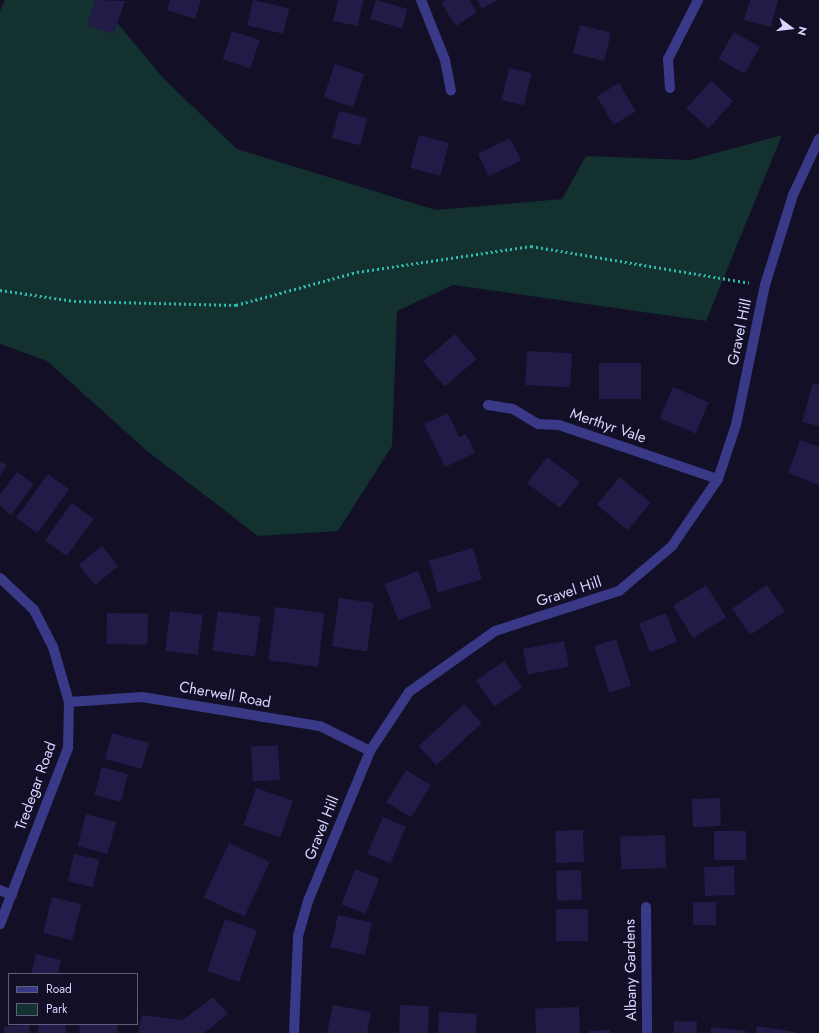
<!DOCTYPE html>
<html>
<head>
<meta charset="utf-8">
<style>
  body { margin:0 }
  #map { position:relative; width:819px; height:1033px; overflow:hidden; background:#120f27; font-family:Jost,sans-serif }
  div>[style] { position:absolute }
  .green>* { inset:0; background:#12312f }
  .building>* { inset:0; background:#221b48; transform-origin:0 0 }
  .path>* { height:2.5px; margin-top:-1.25px; transform-origin:0; background:repeating-linear-gradient(90deg,#2dbbae 0 2px,transparent 0 5px) }
  .street>* { height:10px; margin:-5px; padding:0 5px; transform-origin:5px; border-radius:5px; background:#3a3987 }
  span { translate:-50% -50%; white-space:nowrap; text-align:center; line-height:1.15; -webkit-text-stroke:3px #120f27; paint-order:stroke }
  .street-label { font-size:15px; color:#d8d5ff }
  .legend { position:absolute; left:8px; top:973px; width:130px; height:52px; box-sizing:border-box; background:#120f27; border:1px solid #615e7d; margin:0; padding:5px 7px; list-style:none; font-size:12px; color:#d8d5ff }
  .legend li { display:flex; align-items:center; gap:8px; height:20px }
  .legend b { width:20px; border:1px solid #615e7d }
  .north { position:absolute; left:771px; top:8px; width:40px; height:40px; -webkit-text-stroke:3px #120f27; paint-order:stroke; rotate:105deg; font-size:11px; font-weight:700; line-height:16px; text-align:center; color:#d8d5ff }
  .north::after { content:''; display:block; margin:auto; width:14px; height:18px; background:#d8d5ff; clip-path:polygon(50% 0,100% 100%,50% 72%,0 100%) }
</style>
</head>
<body>
<div id="map">
  <div class="green">
    <div style="clip-path:polygon(5px 0,98px 0,164px 79px,237px 149px,436px 210px,562px 199px,586px 156px,690px 160px,782px 135px,706px 321px,453px 285px,397px 311px,392px 446px,338px 531px,258px 536px,147px 451px,47px 361px,0 344px,0 11px)"></div>
  </div>
  <div class="building">
    <div style="clip-path:polygon(95px 0,125px 1px,113px 34px,87px 25px)"></div>
    <div style="clip-path:polygon(170px 0,201px 0,195px 19px,167px 10px)"></div>
    <div style="left:253px;top:0;width:37px;height:26px;rotate:13deg"></div>
    <div style="clip-path:polygon(338px 0,363px 0,358px 26px,333px 21px)"></div>
    <div style="left:376px;top:0;width:33px;height:20px;rotate:16deg"></div>
    <div style="clip-path:polygon(446px 0,469px 0,477px 12px,456px 26px,441px 3px)"></div>
    <div style="clip-path:polygon(477px 0,498px 0,482px 9px)"></div>
    <div style="clip-path:polygon(750px 0,778px 0,771px 27px,744px 20px)"></div>
    <div style="left:580px;top:25px;width:32px;height:29px;rotate:14deg"></div>
    <div style="left:232px;top:31px;width:29px;height:30px;rotate:18deg"></div>
    <div style="left:734px;top:32px;width:30px;height:31px;rotate:30deg"></div>
    <div style="left:335px;top:64px;width:31px;height:35px;rotate:19deg"></div>
    <div style="left:509px;top:68px;width:23px;height:33px;rotate:13deg"></div>
    <div style="left:711px;top:81px;width:30px;height:37px;rotate:42deg"></div>
    <div style="left:619px;top:83px;width:33px;height:26px;rotate:59deg"></div>
    <div style="left:339px;top:111px;width:29px;height:28px;rotate:14deg"></div>
    <div style="left:419px;top:135px;width:31px;height:34px;rotate:15deg"></div>
    <div style="left:510px;top:138px;width:25px;height:36px;rotate:64deg"></div>
    <div style="left:455px;top:334px;width:33px;height:42px;rotate:49deg"></div>
    <div style="left:527px;top:351px;width:45px;height:34px;rotate:3deg"></div>
    <div style="left:599px;top:363px;width:42px;height:36px"></div>
    <div style="clip-path:polygon(813px 383px,819px 385px,819px 426px,802px 422px)"></div>
    <div style="left:673px;top:387px;width:39px;height:34px;rotate:23deg"></div>
    <div style="clip-path:polygon(448px 413px,459px 437px,466px 434px,475px 453px,445px 467px,424px 424px)"></div>
    <div style="clip-path:polygon(800px 440px,819px 447px,819px 485px,788px 473px)"></div>
    <div style="left:547px;top:457px;width:41px;height:33px;rotate:37deg"></div>
    <div style="clip-path:polygon(0 461px,7px 465px,0 475px)"></div>
    <div style="clip-path:polygon(17px 472px,34px 484px,11px 515px,0 506px,0 495px)"></div>
    <div style="left:48px;top:474px;width:26px;height:54px;rotate:36deg"></div>
    <div style="left:620px;top:477px;width:40px;height:36px;rotate:40deg"></div>
    <div style="left:72px;top:503px;width:27px;height:46px;rotate:36deg"></div>
    <div style="left:102px;top:546px;width:26px;height:30px;rotate:51deg"></div>
    <div style="left:473px;top:548px;width:33px;height:46px;rotate:74deg"></div>
    <div style="left:418px;top:571px;width:39px;height:36px;rotate:69deg"></div>
    <div style="left:706px;top:585px;width:38px;height:39px;rotate:58deg"></div>
    <div style="left:767px;top:585px;width:32px;height:42px;rotate:56deg"></div>
    <div style="left:339px;top:598px;width:35px;height:49px;rotate:8deg"></div>
    <div style="left:275px;top:607px;width:50px;height:54px;rotate:7deg"></div>
    <div style="left:170px;top:611px;width:33px;height:40px;rotate:7deg"></div>
    <div style="left:218px;top:611px;width:43px;height:40px;rotate:8deg"></div>
    <div style="left:107px;top:613px;width:41px;height:31px;rotate:1deg"></div>
    <div style="left:666px;top:613px;width:31px;height:29px;rotate:69deg"></div>
    <div style="left:616px;top:639px;width:49px;height:23px;rotate:72deg"></div>
    <div style="left:564px;top:641px;width:26px;height:42px;rotate:79deg"></div>
    <div style="left:504px;top:661px;width:32px;height:34px;rotate:55deg"></div>
    <div style="left:464px;top:704px;width:26px;height:62px;rotate:47deg"></div>
    <div style="left:112px;top:733px;width:38px;height:27px;rotate:15deg"></div>
    <div style="left:278px;top:745px;width:35px;height:27px;rotate:87deg"></div>
    <div style="left:102px;top:767px;width:27px;height:29px;rotate:15deg"></div>
    <div style="left:406px;top:770px;width:29px;height:38px;rotate:31deg"></div>
    <div style="left:256px;top:788px;width:39px;height:39px;rotate:19deg"></div>
    <div style="left:720px;top:798px;width:28px;height:28px;rotate:88deg"></div>
    <div style="left:86px;top:814px;width:31px;height:33px;rotate:15deg"></div>
    <div style="left:383px;top:817px;width:25px;height:40px;rotate:23deg"></div>
    <div style="left:583px;top:830px;width:32px;height:28px;rotate:88deg"></div>
    <div style="left:746px;top:831px;width:29px;height:32px;rotate:90deg"></div>
    <div style="left:665px;top:835px;width:33px;height:45px;rotate:88deg"></div>
    <div style="left:229px;top:843px;width:45px;height:60px;rotate:25deg"></div>
    <div style="left:74px;top:854px;width:26px;height:28px;rotate:13deg"></div>
    <div style="left:734px;top:866px;width:29px;height:30px;rotate:88deg"></div>
    <div style="left:355px;top:869px;width:26px;height:38px;rotate:21deg"></div>
    <div style="left:581px;top:870px;width:30px;height:25px;rotate:88deg"></div>
    <div style="left:52px;top:897px;width:30px;height:37px;rotate:14deg"></div>
    <div style="left:693px;top:902px;width:23px;height:23px"></div>
    <div style="left:556px;top:909px;width:32px;height:32px"></div>
    <div style="left:338px;top:915px;width:35px;height:33px;rotate:13deg"></div>
    <div style="left:225px;top:919px;width:34px;height:55px;rotate:19deg"></div>
    <div style="clip-path:polygon(36px 954px,61px 960px,58px 974px,31px 974px)"></div>
    <div style="clip-path:polygon(213px 997px,228px 1014px,204px 1033px,138px 1033px,142px 1015px,183px 1020px)"></div>
    <div style="clip-path:polygon(333px 1005px,371px 1012px,367px 1033px,327px 1033px)"></div>
    <div style="left:400px;top:1005px;width:29px;height:28px;rotate:2deg"></div>
    <div style="left:579px;top:1007px;width:26px;height:44px;rotate:88deg"></div>
    <div style="left:439px;top:1012px;width:38px;height:21px;rotate:3deg"></div>
    <div style="left:674px;top:1021px;width:23px;height:12px;rotate:2deg"></div>
    <div style="clip-path:polygon(29px 1024px,30px 1033px,5px 1033px,3px 1027px)"></div>
    <div style="left:38px;top:1024px;width:28px;height:9px"></div>
    <div style="clip-path:polygon(86px 1024px,117px 1024px,118px 1033px,80px 1033px,79px 1025px)"></div>
    <div style="clip-path:polygon(757px 1026px,795px 1032px,795px 1033px,756px 1033px)"></div>
    <div style="clip-path:polygon(711px 1027px,746px 1031px,746px 1033px,711px 1033px)"></div>
    <div style="clip-path:polygon(610px 1030px,610px 1033px,589px 1033px,589px 1031px)"></div>
  </div>
  <div class="path">
    <div style="left:0;top:290px;width:75px;rotate:8.5deg"></div>
    <div style="left:74px;top:301px;width:162px;rotate:1.4deg"></div>
    <div style="left:236px;top:305px;width:125px;rotate:-15.3deg"></div>
    <div style="left:357px;top:272px;width:176px;rotate:-8.5deg"></div>
    <div style="left:531px;top:246px;width:221px;rotate:9.6deg"></div>
  </div>
  <div class="street">
    <div style="left:421px;top:0;width:65px;rotate:68.2deg"></div>
    <div style="left:445px;top:60px;width:31px;rotate:79deg"></div>
    <div style="left:670px;top:88px;width:29px;rotate:-94deg"></div>
    <div style="left:668px;top:59px;width:66px;rotate:-63deg"></div>
    <div style="left:488px;top:405px;width:25px;rotate:9deg"></div>
    <div style="left:513px;top:409px;width:29px;rotate:31deg"></div>
    <div style="left:538px;top:424px;width:21px;rotate:3deg"></div>
    <div style="left:559px;top:425px;width:168px;rotate:18.8deg"></div>
    <div style="left:0;top:578px;width:47px;rotate:43.3deg"></div>
    <div style="left:34px;top:610px;width:42px;rotate:62.8deg"></div>
    <div style="left:53px;top:647px;width:57px;rotate:73.8deg"></div>
    <div style="left:69px;top:702px;width:46px;rotate:91.2deg"></div>
    <div style="left:68px;top:748px;width:189px;rotate:111.1deg"></div>
    <div style="left:69px;top:702px;width:73px;rotate:-3.9deg"></div>
    <div style="left:142px;top:697px;width:180px;rotate:9.3deg"></div>
    <div style="left:320px;top:726px;width:56px;rotate:26.6deg"></div>
    <div style="left:0;top:890px;width:13px;rotate:23deg"></div>
    <div style="left:646px;top:907px;width:126px;rotate:89.5deg"></div>
    <div style="left:294px;top:1033px;width:97px;rotate:-87.6deg"></div>
    <div style="left:298px;top:936px;width:36px;rotate:-74deg"></div>
    <div style="left:308px;top:901px;width:162px;rotate:-67.5deg"></div>
    <div style="left:370px;top:751px;width:71px;rotate:-56.5deg"></div>
    <div style="left:409px;top:692px;width:105px;rotate:-35.3deg"></div>
    <div style="left:495px;top:631px;width:130px;rotate:-17.9deg"></div>
    <div style="left:619px;top:591px;width:70px;rotate:-40.3deg"></div>
    <div style="left:672px;top:546px;width:81px;rotate:-55.5deg"></div>
    <div style="left:718px;top:479px;width:57px;rotate:-71.6deg"></div>
    <div style="left:736px;top:425px;width:143px;rotate:-78.3deg"></div>
    <div style="left:765px;top:285px;width:94px;rotate:-72.7deg"></div>
    <div style="left:793px;top:195px;width:62px;rotate:-65.1deg"></div>
  </div>
  <div class="street-label">
    <span style="left:740px;top:332px;rotate:-78deg">Gravel Hill</span>
    <span style="left:608px;top:426px;rotate:19deg">Merthyr Vale</span>
    <span style="left:569px;top:592px;rotate:-18deg">Gravel Hill</span>
    <span style="left:225px;top:695px;rotate:10deg">Cherwell Road</span>
    <span style="left:36px;top:786px;rotate:-70deg">Tredegar Road</span>
    <span style="left:322px;top:828px;rotate:-68deg">Gravel Hill</span>
    <span style="left:631px;top:970px;rotate:-91deg">Albany Gardens</span>
  </div>
  <ul class="legend">
  <li><b style="height:5px;background:#3a3987"></b>Road</li>
  <li><b style="height:11px;background:#12312f"></b>Park</li>
  </ul>
  <div class="north">N</div>
</div>
</body>
</html>
